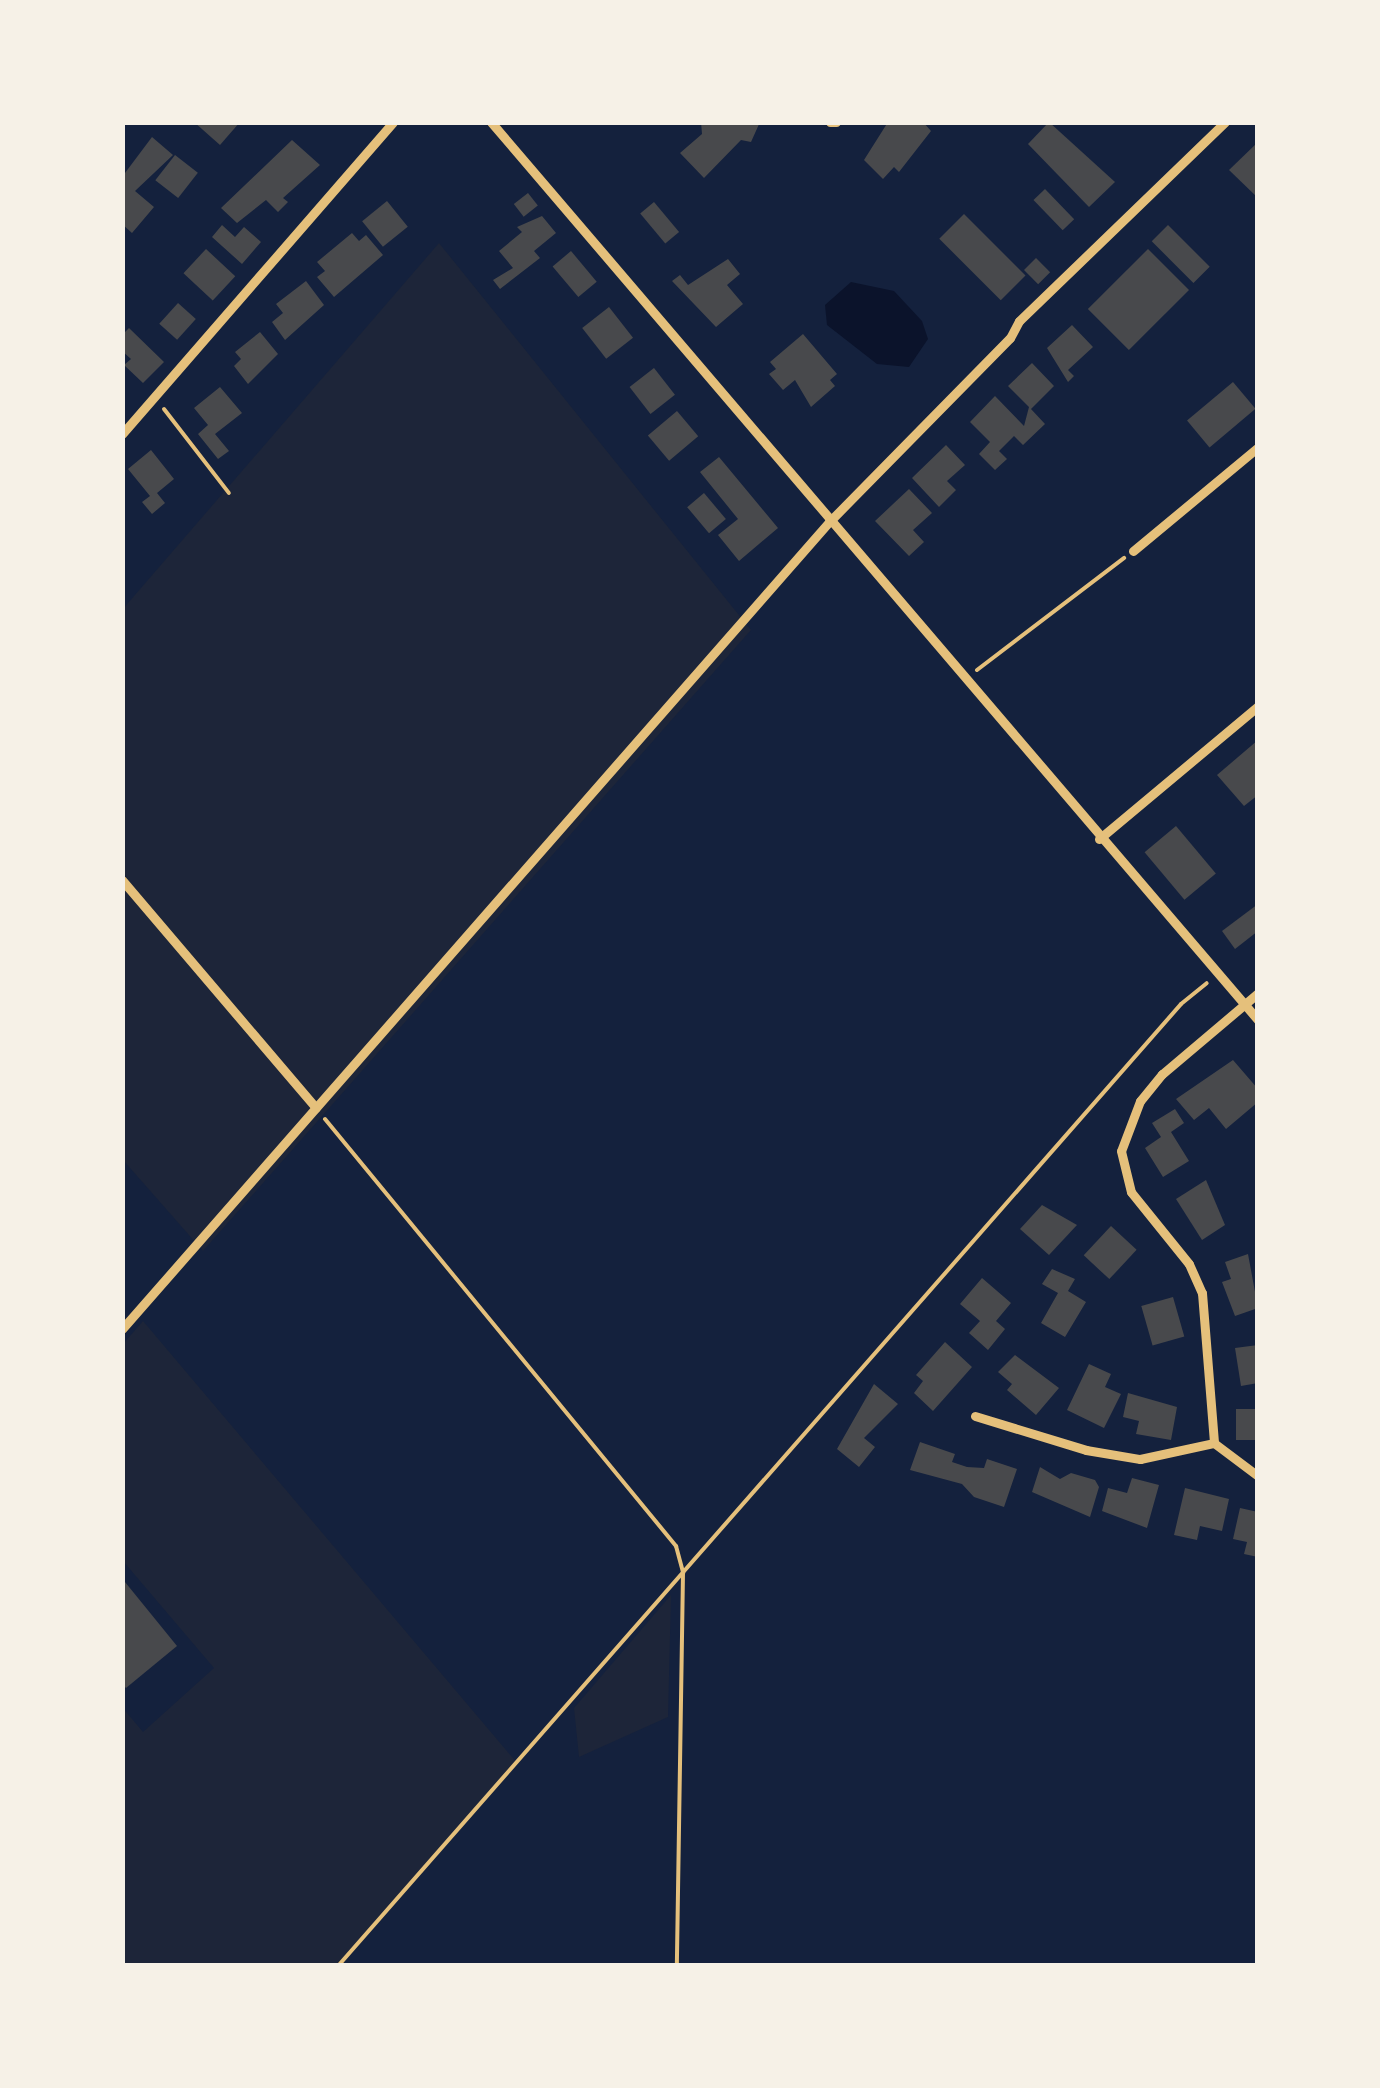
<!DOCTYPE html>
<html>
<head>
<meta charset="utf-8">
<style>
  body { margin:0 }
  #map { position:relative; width:1380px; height:2088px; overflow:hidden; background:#14213d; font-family:"DejaVu Sans",sans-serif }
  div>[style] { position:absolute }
  .green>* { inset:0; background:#1d2539 }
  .water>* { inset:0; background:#0b132b }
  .building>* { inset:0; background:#48494c; transform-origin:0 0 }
  .path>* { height:4px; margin:-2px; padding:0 2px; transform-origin:2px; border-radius:2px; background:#e5c07b }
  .minor>* { height:9px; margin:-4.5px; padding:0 4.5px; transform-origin:4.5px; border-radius:4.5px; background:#e5c07b }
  span { translate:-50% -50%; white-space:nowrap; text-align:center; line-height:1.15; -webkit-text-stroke:10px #f6f1e7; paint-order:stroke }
  .frame { position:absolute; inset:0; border:125px solid #f6f1e7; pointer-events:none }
</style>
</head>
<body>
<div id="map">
  <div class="green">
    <div style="clip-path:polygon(439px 243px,751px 630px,203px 1251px,123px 1160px,122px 610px)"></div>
    <div style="clip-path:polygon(143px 1321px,517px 1763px,337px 1965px,123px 1965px,122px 1707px,143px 1732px,214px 1668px,123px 1561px,123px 1344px)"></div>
    <div style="clip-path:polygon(671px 1595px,668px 1717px,579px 1757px,574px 1708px)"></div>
  </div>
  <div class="water">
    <div style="clip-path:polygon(851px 282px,894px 291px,922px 321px,928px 339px,909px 367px,877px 364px,827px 325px,825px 305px)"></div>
  </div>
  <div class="building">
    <div style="clip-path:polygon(194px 122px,240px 122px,220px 145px)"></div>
    <div style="clip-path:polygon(701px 122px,760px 122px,751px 142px,741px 140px,704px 178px,680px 153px,702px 134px)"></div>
    <div style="clip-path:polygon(888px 122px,923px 122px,931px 131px,899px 172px,894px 167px,883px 179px,864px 160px)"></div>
    <div style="clip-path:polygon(1049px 122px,1115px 182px,1089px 207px,1028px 144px)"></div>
    <div style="clip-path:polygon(152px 137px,173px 155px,135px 191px,154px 207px,132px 233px,122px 224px,122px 177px)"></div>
    <div style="clip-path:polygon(292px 140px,320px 165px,283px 198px,288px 202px,278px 212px,266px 200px,237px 223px,221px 208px)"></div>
    <div style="clip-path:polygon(1258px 142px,1258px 198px,1229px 170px)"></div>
    <div style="left:175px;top:155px;width:29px;height:32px;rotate:38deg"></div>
    <div style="left:1045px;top:189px;width:42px;height:16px;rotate:46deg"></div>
    <div style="left:528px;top:193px;width:16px;height:18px;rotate:52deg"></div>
    <div style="left:387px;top:201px;width:33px;height:32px;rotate:51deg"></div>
    <div style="left:654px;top:202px;width:39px;height:18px;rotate:50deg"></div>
    <div style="left:964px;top:214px;width:87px;height:35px;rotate:45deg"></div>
    <div style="clip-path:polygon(542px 216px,556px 233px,534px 251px,540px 258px,500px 289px,493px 280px,513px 268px,499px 251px,522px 232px,517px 227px)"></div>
    <div style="clip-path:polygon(222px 225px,235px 237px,244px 227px,261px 242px,242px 264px,212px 237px)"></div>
    <div style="left:1168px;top:225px;width:59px;height:23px;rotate:45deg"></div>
    <div style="clip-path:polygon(352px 233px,359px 241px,366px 235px,383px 255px,334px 297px,317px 277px,325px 271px,317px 262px)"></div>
    <div style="left:206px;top:249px;width:40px;height:33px;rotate:43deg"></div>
    <div style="left:1148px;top:249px;width:58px;height:85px;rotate:45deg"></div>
    <div style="left:571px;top:251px;width:40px;height:24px;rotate:50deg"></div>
    <div style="left:1036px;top:258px;width:20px;height:17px;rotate:45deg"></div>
    <div style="clip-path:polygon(728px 259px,740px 274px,727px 285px,743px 304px,716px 327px,672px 281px,680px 275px,688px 285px)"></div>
    <div style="clip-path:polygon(306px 281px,324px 305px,285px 340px,272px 322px,283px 313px,276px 304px)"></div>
    <div style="left:178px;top:303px;width:24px;height:28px;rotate:42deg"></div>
    <div style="left:609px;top:307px;width:39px;height:34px;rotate:52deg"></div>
    <div style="clip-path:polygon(1072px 325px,1093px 347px,1068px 370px,1074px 376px,1068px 382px,1047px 348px)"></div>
    <div style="clip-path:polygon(129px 328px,164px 362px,143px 383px,124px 365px,131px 359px,122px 351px,122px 335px)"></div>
    <div style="clip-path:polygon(260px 332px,278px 354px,248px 384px,234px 366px,241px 359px,235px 352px)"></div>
    <div style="clip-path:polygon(803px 334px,837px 374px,830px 380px,835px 386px,811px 407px,795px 380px,783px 390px,769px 374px,776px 369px,770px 362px)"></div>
    <div style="clip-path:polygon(1032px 363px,1054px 386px,1031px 409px,1045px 424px,1023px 445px,1014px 436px,999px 451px,1007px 459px,995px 470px,979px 454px,990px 442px,970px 422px,995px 396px,1024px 426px,1029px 407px,1008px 386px)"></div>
    <div style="left:654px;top:368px;width:34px;height:31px;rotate:52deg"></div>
    <div style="left:1233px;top:382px;width:35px;height:60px;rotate:50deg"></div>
    <div style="clip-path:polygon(220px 387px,242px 413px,215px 434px,229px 451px,218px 459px,198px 434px,208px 425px,194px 408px)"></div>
    <div style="left:677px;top:411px;width:33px;height:38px;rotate:50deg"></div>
    <div style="clip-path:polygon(946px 445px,965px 465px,947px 481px,956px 490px,939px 507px,912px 478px)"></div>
    <div style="clip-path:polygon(151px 450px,174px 479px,157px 493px,165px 503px,152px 514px,142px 502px,150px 496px,128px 469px)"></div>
    <div style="clip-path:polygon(719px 457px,778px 528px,739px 561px,718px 535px,738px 519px,700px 472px)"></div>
    <div style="clip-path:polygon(909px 489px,932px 513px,913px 530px,924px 542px,909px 556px,875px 521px)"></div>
    <div style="left:704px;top:493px;width:34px;height:22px;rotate:50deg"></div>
    <div style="clip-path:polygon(1258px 740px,1258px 795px,1244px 806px,1217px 775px)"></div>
    <div style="left:1176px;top:826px;width:62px;height:41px;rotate:50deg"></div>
    <div style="clip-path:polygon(1258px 904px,1258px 931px,1235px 949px,1222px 931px)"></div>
    <div style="clip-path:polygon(1233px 1060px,1258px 1089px,1258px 1102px,1226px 1129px,1209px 1108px,1194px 1120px,1176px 1099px)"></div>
    <div style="clip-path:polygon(1175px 1109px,1184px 1123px,1171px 1132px,1189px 1161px,1163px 1177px,1145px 1148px,1161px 1137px,1152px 1123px)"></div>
    <div style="clip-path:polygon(1206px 1180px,1225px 1225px,1202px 1240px,1176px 1199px)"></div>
    <div style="clip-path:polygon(1042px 1205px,1077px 1225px,1049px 1255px,1020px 1229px)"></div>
    <div style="left:1111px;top:1226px;width:35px;height:40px;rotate:43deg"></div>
    <div style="clip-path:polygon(1248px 1254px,1258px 1308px,1235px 1316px,1222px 1282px,1231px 1279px,1225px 1262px)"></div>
    <div style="clip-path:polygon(1052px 1269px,1075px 1279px,1068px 1291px,1086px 1302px,1065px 1337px,1041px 1323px,1058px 1293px,1042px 1284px)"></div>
    <div style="clip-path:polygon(982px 1278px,1011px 1303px,996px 1321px,1005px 1329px,988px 1350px,969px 1333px,980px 1321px,960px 1304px)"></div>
    <div style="left:1173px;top:1297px;width:41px;height:33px;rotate:74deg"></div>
    <div style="clip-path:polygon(945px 1342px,972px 1367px,933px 1411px,914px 1393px,923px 1381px,916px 1375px)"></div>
    <div style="clip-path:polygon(1258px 1345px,1258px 1383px,1241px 1386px,1235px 1348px)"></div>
    <div style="clip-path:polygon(1015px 1355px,1059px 1388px,1036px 1415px,1007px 1390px,1012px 1384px,998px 1372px)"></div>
    <div style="clip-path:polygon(1089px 1364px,1111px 1374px,1105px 1387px,1121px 1394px,1104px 1428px,1067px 1410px)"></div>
    <div style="clip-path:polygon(874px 1384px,898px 1404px,864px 1438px,875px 1447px,859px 1467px,837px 1449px)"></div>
    <div style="clip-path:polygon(1128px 1393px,1177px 1407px,1171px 1440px,1136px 1434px,1139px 1421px,1123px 1417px)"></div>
    <div style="left:1258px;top:1409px;width:31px;height:22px;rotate:90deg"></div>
    <div style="clip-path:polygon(920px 1442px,955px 1454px,952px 1462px,967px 1467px,984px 1468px,987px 1459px,1017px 1469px,1004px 1507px,974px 1497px,962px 1484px,910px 1470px)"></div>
    <div style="clip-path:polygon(1040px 1467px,1060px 1479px,1071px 1473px,1095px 1480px,1099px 1487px,1090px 1517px,1032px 1492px)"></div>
    <div style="clip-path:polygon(1132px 1478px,1159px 1485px,1147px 1528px,1102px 1511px,1108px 1488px,1127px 1493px)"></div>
    <div style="clip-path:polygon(1185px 1488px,1229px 1499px,1222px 1531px,1200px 1526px,1197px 1540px,1174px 1535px)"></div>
    <div style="clip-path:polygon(1240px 1508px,1258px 1512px,1258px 1557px,1244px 1554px,1247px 1542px,1233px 1539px)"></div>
    <div style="clip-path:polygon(125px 1582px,177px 1646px,126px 1688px,122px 1684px)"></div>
  </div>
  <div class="path">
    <div style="left:164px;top:409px;width:106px;rotate:52.3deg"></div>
    <div style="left:977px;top:670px;width:185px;rotate:-37.3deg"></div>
    <div style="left:325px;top:1119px;width:553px;rotate:50.58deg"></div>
    <div style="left:676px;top:1546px;width:28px;rotate:75deg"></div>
    <div style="left:683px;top:1573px;width:393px;rotate:90.9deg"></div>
    <div style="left:338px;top:1966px;width:1279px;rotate:-48.77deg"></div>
    <div style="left:1181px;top:1004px;width:33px;rotate:-39deg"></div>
  </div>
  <div class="minor">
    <div style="left:491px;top:122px;width:1181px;rotate:49.5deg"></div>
    <div style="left:830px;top:122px;width:6px"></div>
    <div style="left:122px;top:434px;width:413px;rotate:-49deg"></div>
    <div style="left:1133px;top:551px;width:161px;rotate:-39.7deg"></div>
    <div style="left:1099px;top:839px;width:207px;rotate:-39.9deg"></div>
    <div style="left:122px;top:880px;width:299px;rotate:49.6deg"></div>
    <div style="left:1258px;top:993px;width:126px;rotate:139.8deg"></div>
    <div style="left:1162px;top:1074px;width:35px;rotate:129deg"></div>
    <div style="left:1140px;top:1101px;width:53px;rotate:110.8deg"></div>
    <div style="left:1121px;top:1151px;width:42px;rotate:76.3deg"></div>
    <div style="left:1131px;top:1192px;width:92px;rotate:51.1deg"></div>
    <div style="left:1189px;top:1264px;width:32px;rotate:66deg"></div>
    <div style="left:1202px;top:1293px;width:150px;rotate:85.4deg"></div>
    <div style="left:1214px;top:1443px;width:55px;rotate:36.9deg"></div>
    <div style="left:122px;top:1329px;width:1073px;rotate:-48.78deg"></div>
    <div style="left:829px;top:522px;width:258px;rotate:-45.5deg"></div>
    <div style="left:1010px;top:338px;width:19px;rotate:-62deg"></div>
    <div style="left:1019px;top:321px;width:286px;rotate:-44deg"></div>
    <div style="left:975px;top:1416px;width:116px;rotate:17deg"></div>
    <div style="left:1086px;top:1450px;width:55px;rotate:9.5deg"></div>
    <div style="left:1140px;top:1459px;width:76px;rotate:-12.2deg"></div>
  </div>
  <div class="frame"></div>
</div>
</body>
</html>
